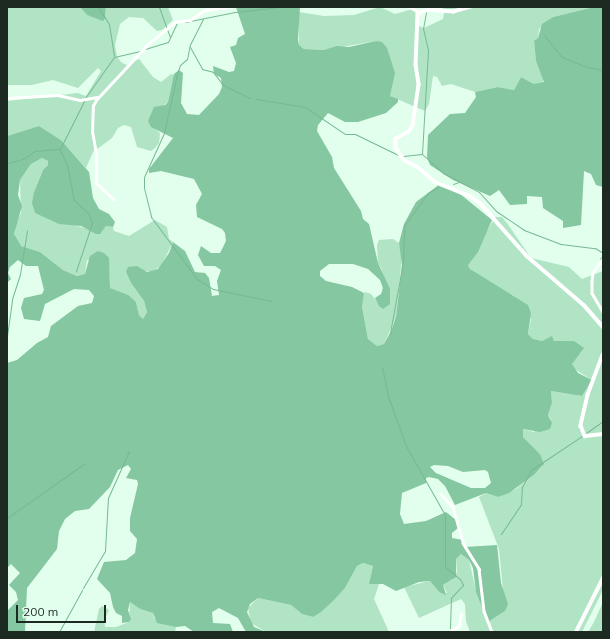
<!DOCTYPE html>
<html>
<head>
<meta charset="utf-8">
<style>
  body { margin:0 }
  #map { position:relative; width:610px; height:639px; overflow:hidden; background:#e2feec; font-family:Mulish,sans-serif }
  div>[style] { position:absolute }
  .green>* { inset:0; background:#b0e4c5 }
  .forest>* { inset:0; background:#84c7a0 }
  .stream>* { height:1px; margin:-0.5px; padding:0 0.5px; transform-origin:0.5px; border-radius:0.5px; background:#76b993 }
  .street>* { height:2.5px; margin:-1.25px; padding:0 1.25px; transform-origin:1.25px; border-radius:1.25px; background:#fff }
  .secondary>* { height:3.5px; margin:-1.75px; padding:0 1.75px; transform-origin:1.75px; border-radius:1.75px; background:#fff }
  span { translate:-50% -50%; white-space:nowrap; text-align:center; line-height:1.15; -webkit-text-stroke:3.5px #e2feec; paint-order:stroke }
  .frame { position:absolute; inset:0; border:8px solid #1d2a22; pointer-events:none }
  .scale { position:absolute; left:16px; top:605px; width:90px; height:18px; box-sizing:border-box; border:2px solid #1d2a22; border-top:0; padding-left:5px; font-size:12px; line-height:14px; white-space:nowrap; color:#1d2a22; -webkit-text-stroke:3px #e2feec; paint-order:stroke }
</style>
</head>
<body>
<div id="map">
  <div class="green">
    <div style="clip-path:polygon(7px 7px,80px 7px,87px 15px,99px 18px,105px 18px,106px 7px,168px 7px,173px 20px,162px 30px,157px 31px,143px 18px,129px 17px,120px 24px,115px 45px,117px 57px,122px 63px,127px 65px,139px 59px,153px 77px,161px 82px,171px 74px,174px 75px,168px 102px,162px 106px,154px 128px,160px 133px,159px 143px,155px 148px,151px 151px,137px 147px,131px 127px,124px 125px,118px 128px,112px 138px,93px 152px,86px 168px,61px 140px,39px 126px,7px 136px,7px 101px,78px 93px,86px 96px,101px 71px,98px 68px,78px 88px,53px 80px,32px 85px,7px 85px)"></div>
    <div style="clip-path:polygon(380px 7px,395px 14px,413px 9px,417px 16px,416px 25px,424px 28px,443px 19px,444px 12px,442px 8px,434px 7px,594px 7px,553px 17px,539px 29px,538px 38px,534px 42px,536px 60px,544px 79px,542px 84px,534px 84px,521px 77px,514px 90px,498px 87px,475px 92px,451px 84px,442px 86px,437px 77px,433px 76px,429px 104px,425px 111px,390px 96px,376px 41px,324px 50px,304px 49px,299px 45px,299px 12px,324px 16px,354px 15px)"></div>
    <div style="clip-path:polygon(42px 158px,48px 161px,48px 165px,42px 172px,34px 192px,46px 216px,87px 229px,102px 230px,106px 226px,113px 227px,114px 231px,129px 236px,155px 220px,167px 227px,169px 239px,173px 242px,161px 266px,153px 271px,126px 272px,131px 283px,144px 301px,147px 312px,143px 319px,139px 315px,136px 302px,110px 288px,109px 265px,87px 260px,85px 274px,77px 276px,63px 270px,40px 252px,21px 246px,14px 238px,15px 225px,21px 213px,20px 180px,31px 164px)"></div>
    <div style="clip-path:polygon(495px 217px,502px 217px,507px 223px,531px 258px,569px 267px,582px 279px,603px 271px,603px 590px,582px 632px,470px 632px,466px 621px,465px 604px,461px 599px,419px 618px,404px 587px,430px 581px,439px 592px,447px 593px,443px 585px,453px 579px,457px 572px,456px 559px,461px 554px,469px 560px,476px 591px,491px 620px,505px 611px,499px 549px,479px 497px,486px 493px,498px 497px,516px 489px,534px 475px,542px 467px,540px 454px,523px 437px,523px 429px,534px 432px,551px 419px,548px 415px,552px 403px,551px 391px,582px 396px,592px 380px,573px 368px,572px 361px,582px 351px,574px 341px,554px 341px,552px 337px,542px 341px,533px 339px,528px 334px,531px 319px,514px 296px,494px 286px,470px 269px,468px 265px)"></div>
    <div style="clip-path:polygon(393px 239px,399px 243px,402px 257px,396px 317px,384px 344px,377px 346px,368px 339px,361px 299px,365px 292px,371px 294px,383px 309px,382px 270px,378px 263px,377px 245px,379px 240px)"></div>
    <div style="clip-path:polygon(363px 563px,373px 566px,370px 580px,379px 584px,374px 599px,389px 632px,266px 632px,251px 623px,248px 608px,258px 598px,291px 605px,302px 614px,313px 617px,320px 613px,345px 588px,357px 566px)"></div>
    <div style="clip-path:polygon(130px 602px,140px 609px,153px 613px,154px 618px,176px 627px,175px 632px,94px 632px,99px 609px,102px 606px,109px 610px,104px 620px,105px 627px,116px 627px,129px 622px)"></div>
    <div style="clip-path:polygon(603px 602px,603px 632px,588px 632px,594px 622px)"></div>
  </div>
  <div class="forest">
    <div style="clip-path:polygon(80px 7px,106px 7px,105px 18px,103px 21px,87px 15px)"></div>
    <div style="clip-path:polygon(evenodd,236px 7px,300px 7px,298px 40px,299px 45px,304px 49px,324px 50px,337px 46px,349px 47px,376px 41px,382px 42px,387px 48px,395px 73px,390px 96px,398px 99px,398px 102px,386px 113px,358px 122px,345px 122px,328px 113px,318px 125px,317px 131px,332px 157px,334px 168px,361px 211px,363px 219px,369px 224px,378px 263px,390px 289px,390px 304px,383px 309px,379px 306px,375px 298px,381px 294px,383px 288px,380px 280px,368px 269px,353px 264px,329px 264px,320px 271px,320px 276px,326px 281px,352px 287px,364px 293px,362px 306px,368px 339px,377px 346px,384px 344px,391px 331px,396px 317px,402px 265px,399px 243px,404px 224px,416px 202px,440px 184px,447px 189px,454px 189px,492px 220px,478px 252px,468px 265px,470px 269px,528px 305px,531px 313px,528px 334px,533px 339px,542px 341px,552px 336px,554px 341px,574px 341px,584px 348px,572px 364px,578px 373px,592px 380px,582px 396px,551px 391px,552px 403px,548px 415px,552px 423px,550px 429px,540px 432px,523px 429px,523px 437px,540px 454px,544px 464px,534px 475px,509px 493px,498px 497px,486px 493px,455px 505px,445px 486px,438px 479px,429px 477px,426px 478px,426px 483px,402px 493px,400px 514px,404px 524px,426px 521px,446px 512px,456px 520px,458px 528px,452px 533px,452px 538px,463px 540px,465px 547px,497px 545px,501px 583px,508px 604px,505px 611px,488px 622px,476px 592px,473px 568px,469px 560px,461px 554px,456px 559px,456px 577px,443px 585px,446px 595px,439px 592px,430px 581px,419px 582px,396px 591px,383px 584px,369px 584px,373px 566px,363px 563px,357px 566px,345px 588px,333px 601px,320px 613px,313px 617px,302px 614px,291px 605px,258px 598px,250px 604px,247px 612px,254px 627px,266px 632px,246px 632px,238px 618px,219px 608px,212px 612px,213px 623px,230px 624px,233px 632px,194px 632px,185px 626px,176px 627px,157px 623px,153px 613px,140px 609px,130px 602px,128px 610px,131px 619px,129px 622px,122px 623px,122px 616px,116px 613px,113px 607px,110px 593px,97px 579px,104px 562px,126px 560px,135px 553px,137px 539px,130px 531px,130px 518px,138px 484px,137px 480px,126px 478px,131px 469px,128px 465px,118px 470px,110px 487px,89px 509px,75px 511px,65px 519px,59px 531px,57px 549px,27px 588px,25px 632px,7px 632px,7px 611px,18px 600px,16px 592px,9px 585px,20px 573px,11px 564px,7px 568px,7px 363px,17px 360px,37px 343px,48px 337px,51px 326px,78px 306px,92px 303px,94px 296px,89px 290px,74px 289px,45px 304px,40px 321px,24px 319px,21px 308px,24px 298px,42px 294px,44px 290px,38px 266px,26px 266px,18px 260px,10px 267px,8px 273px,11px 279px,7px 283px,7px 136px,39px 126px,61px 140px,89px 172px,93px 198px,99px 209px,109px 214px,115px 222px,113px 227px,106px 226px,100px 234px,96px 234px,81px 226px,59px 224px,35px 213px,32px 203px,34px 192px,43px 170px,48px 165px,48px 161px,42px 158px,31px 164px,20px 180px,18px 195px,22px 206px,14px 234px,21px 246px,40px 252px,63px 270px,77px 276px,85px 274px,90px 256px,98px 251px,104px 253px,109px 258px,110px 288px,128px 295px,136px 302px,139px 315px,143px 319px,147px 312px,144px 301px,131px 283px,126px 272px,128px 267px,137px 266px,147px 272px,158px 269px,169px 253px,173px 242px,185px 251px,195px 272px,205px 273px,209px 278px,212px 296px,219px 295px,217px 281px,221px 270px,215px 266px,204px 266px,198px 255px,201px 246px,211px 253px,220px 253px,226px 241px,225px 233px,222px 229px,197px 217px,196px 205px,202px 194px,194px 179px,161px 171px,149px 173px,149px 169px,173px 138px,151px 127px,148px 121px,154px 107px,165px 105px,168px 102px,174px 74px,179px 70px,183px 73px,181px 103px,187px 114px,199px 115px,219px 94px,222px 87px,221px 78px,214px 74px,213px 66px,229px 72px,234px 71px,236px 63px,230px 47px,236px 45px,238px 38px,245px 34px,236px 7px,434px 465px,448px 466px,463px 472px,485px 470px,488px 472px,491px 483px,485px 488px,471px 488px,436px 473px,430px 467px,434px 465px)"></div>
    <div style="clip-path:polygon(594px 7px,603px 7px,603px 187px,596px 185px,591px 174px,584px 171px,581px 225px,563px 228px,563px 221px,543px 208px,542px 197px,527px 196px,527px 204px,510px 205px,499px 190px,490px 196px,453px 180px,430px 165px,427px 157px,428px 135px,450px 114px,465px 113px,476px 97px,475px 92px,498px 87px,514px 90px,521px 77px,534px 84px,544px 82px,536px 61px,534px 41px,538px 38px,542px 24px,553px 17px)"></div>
  </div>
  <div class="stream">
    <div style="left:98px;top:7px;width:20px;rotate:57deg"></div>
    <div style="left:109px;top:24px;width:32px;rotate:81deg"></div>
    <div style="left:159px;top:7px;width:32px;rotate:70deg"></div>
    <div style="left:203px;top:19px;width:28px;rotate:117deg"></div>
    <div style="left:190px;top:44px;width:15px;rotate:101deg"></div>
    <div style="left:187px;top:59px;width:9px;rotate:139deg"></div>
    <div style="left:180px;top:65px;width:9px;rotate:108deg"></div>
    <div style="left:177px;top:74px;width:60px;rotate:102.4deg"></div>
    <div style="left:164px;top:133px;width:48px;rotate:114.4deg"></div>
    <div style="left:144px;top:177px;width:11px;rotate:90deg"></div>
    <div style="left:144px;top:188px;width:30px;rotate:76deg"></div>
    <div style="left:151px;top:217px;width:77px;rotate:53.4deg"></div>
    <div style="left:197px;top:279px;width:19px;rotate:32deg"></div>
    <div style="left:213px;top:289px;width:60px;rotate:11.5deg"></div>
    <div style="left:185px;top:22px;width:51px;rotate:-11.3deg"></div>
    <div style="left:235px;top:12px;width:44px;rotate:-6.5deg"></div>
    <div style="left:544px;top:35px;width:28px;rotate:51deg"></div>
    <div style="left:562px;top:57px;width:27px;rotate:22deg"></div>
    <div style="left:587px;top:67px;width:16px;rotate:11deg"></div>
    <div style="left:190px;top:47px;width:25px;rotate:61deg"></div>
    <div style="left:202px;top:69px;width:11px;rotate:15deg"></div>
    <div style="left:213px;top:72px;width:16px;rotate:52deg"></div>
    <div style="left:223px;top:85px;width:30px;rotate:26deg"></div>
    <div style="left:145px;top:49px;width:24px;rotate:-17deg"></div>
    <div style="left:168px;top:42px;width:21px;rotate:-65deg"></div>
    <div style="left:85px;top:98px;width:50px;rotate:-54.7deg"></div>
    <div style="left:114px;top:57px;width:27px;rotate:-13deg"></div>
    <div style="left:256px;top:99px;width:50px;rotate:9.3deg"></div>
    <div style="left:305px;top:107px;width:48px;rotate:34deg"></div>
    <div style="left:345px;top:134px;width:10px"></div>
    <div style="left:355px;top:134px;width:48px;rotate:26deg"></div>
    <div style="left:60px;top:150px;width:17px;rotate:65deg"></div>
    <div style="left:67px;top:165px;width:36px;rotate:79deg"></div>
    <div style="left:74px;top:200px;width:19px;rotate:43deg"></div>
    <div style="left:88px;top:213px;width:11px;rotate:68deg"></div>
    <div style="left:92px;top:223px;width:51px;rotate:108.4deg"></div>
    <div style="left:422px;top:154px;width:104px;rotate:-86.7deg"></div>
    <div style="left:428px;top:50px;width:22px;rotate:-103deg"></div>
    <div style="left:423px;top:29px;width:17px;rotate:-80deg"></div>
    <div style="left:403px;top:156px;width:19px;rotate:-6deg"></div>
    <div style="left:422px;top:154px;width:28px;rotate:42deg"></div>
    <div style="left:443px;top:173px;width:41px;rotate:27.8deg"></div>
    <div style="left:479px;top:192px;width:25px;rotate:48deg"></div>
    <div style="left:496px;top:211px;width:34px;rotate:34deg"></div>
    <div style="left:524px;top:230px;width:40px;rotate:21deg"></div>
    <div style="left:561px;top:244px;width:34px;rotate:7deg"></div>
    <div style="left:595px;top:248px;width:9px;rotate:32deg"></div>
    <div style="left:7px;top:163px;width:16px;rotate:-14deg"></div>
    <div style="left:23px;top:159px;width:14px;rotate:-34deg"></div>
    <div style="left:35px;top:151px;width:25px;rotate:-5deg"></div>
    <div style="left:60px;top:149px;width:54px;rotate:-63.4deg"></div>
    <div style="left:453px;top:184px;width:6px;rotate:-18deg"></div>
    <div style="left:600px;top:259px;width:5px;rotate:-53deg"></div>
    <div style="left:602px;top:264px;width:3px;rotate:72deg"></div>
    <div style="left:390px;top:333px;width:72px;rotate:-79.6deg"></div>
    <div style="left:403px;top:262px;width:36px;rotate:-88deg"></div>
    <div style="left:404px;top:226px;width:41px;rotate:-54deg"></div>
    <div style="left:428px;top:193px;width:12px;rotate:-31deg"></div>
    <div style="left:7px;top:336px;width:37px;rotate:-82deg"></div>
    <div style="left:12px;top:299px;width:26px;rotate:-72deg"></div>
    <div style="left:20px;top:274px;width:44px;rotate:-80.8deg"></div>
    <div style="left:382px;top:367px;width:30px;rotate:78deg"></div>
    <div style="left:388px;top:396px;width:53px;rotate:70.2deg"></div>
    <div style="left:406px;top:446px;width:79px;rotate:60.5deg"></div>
    <div style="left:445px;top:515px;width:52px;rotate:90deg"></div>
    <div style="left:445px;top:567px;width:19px;rotate:39deg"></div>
    <div style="left:460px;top:579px;width:7px;rotate:63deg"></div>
    <div style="left:463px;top:585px;width:18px;rotate:133deg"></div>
    <div style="left:451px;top:598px;width:30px;rotate:92deg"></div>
    <div style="left:586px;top:433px;width:21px;rotate:-35deg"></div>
    <div style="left:7px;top:518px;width:95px;rotate:-35.2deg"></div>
    <div style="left:501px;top:534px;width:36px;rotate:-56deg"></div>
    <div style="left:521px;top:504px;width:17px;rotate:-87deg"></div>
    <div style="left:522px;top:487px;width:19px;rotate:-62deg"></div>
    <div style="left:531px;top:470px;width:61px;rotate:-33.7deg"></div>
    <div style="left:83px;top:588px;width:43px;rotate:-59.3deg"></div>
    <div style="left:105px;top:551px;width:53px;rotate:-86.8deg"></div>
    <div style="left:108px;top:498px;width:51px;rotate:-65.9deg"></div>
    <div style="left:59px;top:632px;width:48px;rotate:-61.3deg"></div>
  </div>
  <div class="street">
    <div style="left:409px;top:7px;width:12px;rotate:24deg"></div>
    <div style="left:7px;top:98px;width:51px;rotate:-3.4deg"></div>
    <div style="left:58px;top:95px;width:23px;rotate:13deg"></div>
    <div style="left:80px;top:100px;width:17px;rotate:-10deg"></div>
    <div style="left:114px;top:200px;width:25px;rotate:-137deg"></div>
    <div style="left:96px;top:183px;width:29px;rotate:-90deg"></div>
    <div style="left:96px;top:154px;width:22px;rotate:-100deg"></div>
    <div style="left:92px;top:132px;width:26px;rotate:-88deg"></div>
    <div style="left:93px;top:106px;width:7px;rotate:-63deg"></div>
    <div style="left:96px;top:100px;width:76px;rotate:-47.1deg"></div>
    <div style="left:148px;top:44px;width:35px;rotate:-39deg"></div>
    <div style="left:175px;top:22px;width:15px;rotate:-8deg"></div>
    <div style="left:190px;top:20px;width:18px;rotate:-34deg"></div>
    <div style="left:205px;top:10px;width:26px;rotate:-7deg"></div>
    <div style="left:603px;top:259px;width:17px;rotate:126deg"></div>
    <div style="left:593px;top:273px;width:8px;rotate:97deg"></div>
    <div style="left:592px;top:281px;width:12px;rotate:90deg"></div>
    <div style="left:592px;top:293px;width:22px;rotate:60deg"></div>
    <div style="left:441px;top:494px;width:18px;rotate:47deg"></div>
    <div style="left:453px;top:507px;width:37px;rotate:74deg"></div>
    <div style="left:463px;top:543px;width:31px;rotate:58deg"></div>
    <div style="left:479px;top:569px;width:42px;rotate:83.2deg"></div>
    <div style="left:484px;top:611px;width:22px;rotate:69deg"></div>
    <div style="left:449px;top:632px;width:12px;rotate:-31deg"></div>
    <div style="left:459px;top:626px;width:12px;rotate:-81deg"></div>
  </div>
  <div class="secondary">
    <div style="left:471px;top:7px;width:18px;rotate:164deg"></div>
    <div style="left:454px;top:12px;width:27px;rotate:-176deg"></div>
    <div style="left:427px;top:10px;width:10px;rotate:151deg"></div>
    <div style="left:418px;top:15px;width:50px;rotate:92.3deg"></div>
    <div style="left:416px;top:65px;width:20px;rotate:81deg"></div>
    <div style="left:419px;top:85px;width:41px;rotate:98.3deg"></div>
    <div style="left:413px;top:126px;width:7px;rotate:124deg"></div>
    <div style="left:409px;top:132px;width:15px;rotate:152deg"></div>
    <div style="left:396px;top:139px;width:9px;rotate:90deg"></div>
    <div style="left:396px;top:148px;width:14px;rotate:56deg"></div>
    <div style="left:404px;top:160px;width:16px;rotate:27deg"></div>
    <div style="left:418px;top:167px;width:23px;rotate:41deg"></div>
    <div style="left:435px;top:182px;width:38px;rotate:22deg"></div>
    <div style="left:470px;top:196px;width:12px;rotate:35deg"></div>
    <div style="left:480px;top:203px;width:71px;rotate:48.4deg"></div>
    <div style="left:527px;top:256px;width:75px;rotate:40.7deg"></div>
    <div style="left:584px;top:305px;width:29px;rotate:49deg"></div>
    <div style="left:603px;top:355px;width:43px;rotate:110.6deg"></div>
    <div style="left:588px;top:395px;width:32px;rotate:103deg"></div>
    <div style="left:581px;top:426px;width:11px;rotate:68deg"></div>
    <div style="left:585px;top:436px;width:18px;rotate:-6deg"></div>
    <div style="left:576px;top:632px;width:60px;rotate:-63.4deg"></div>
  </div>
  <div class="frame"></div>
  <div class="scale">200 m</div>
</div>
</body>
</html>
